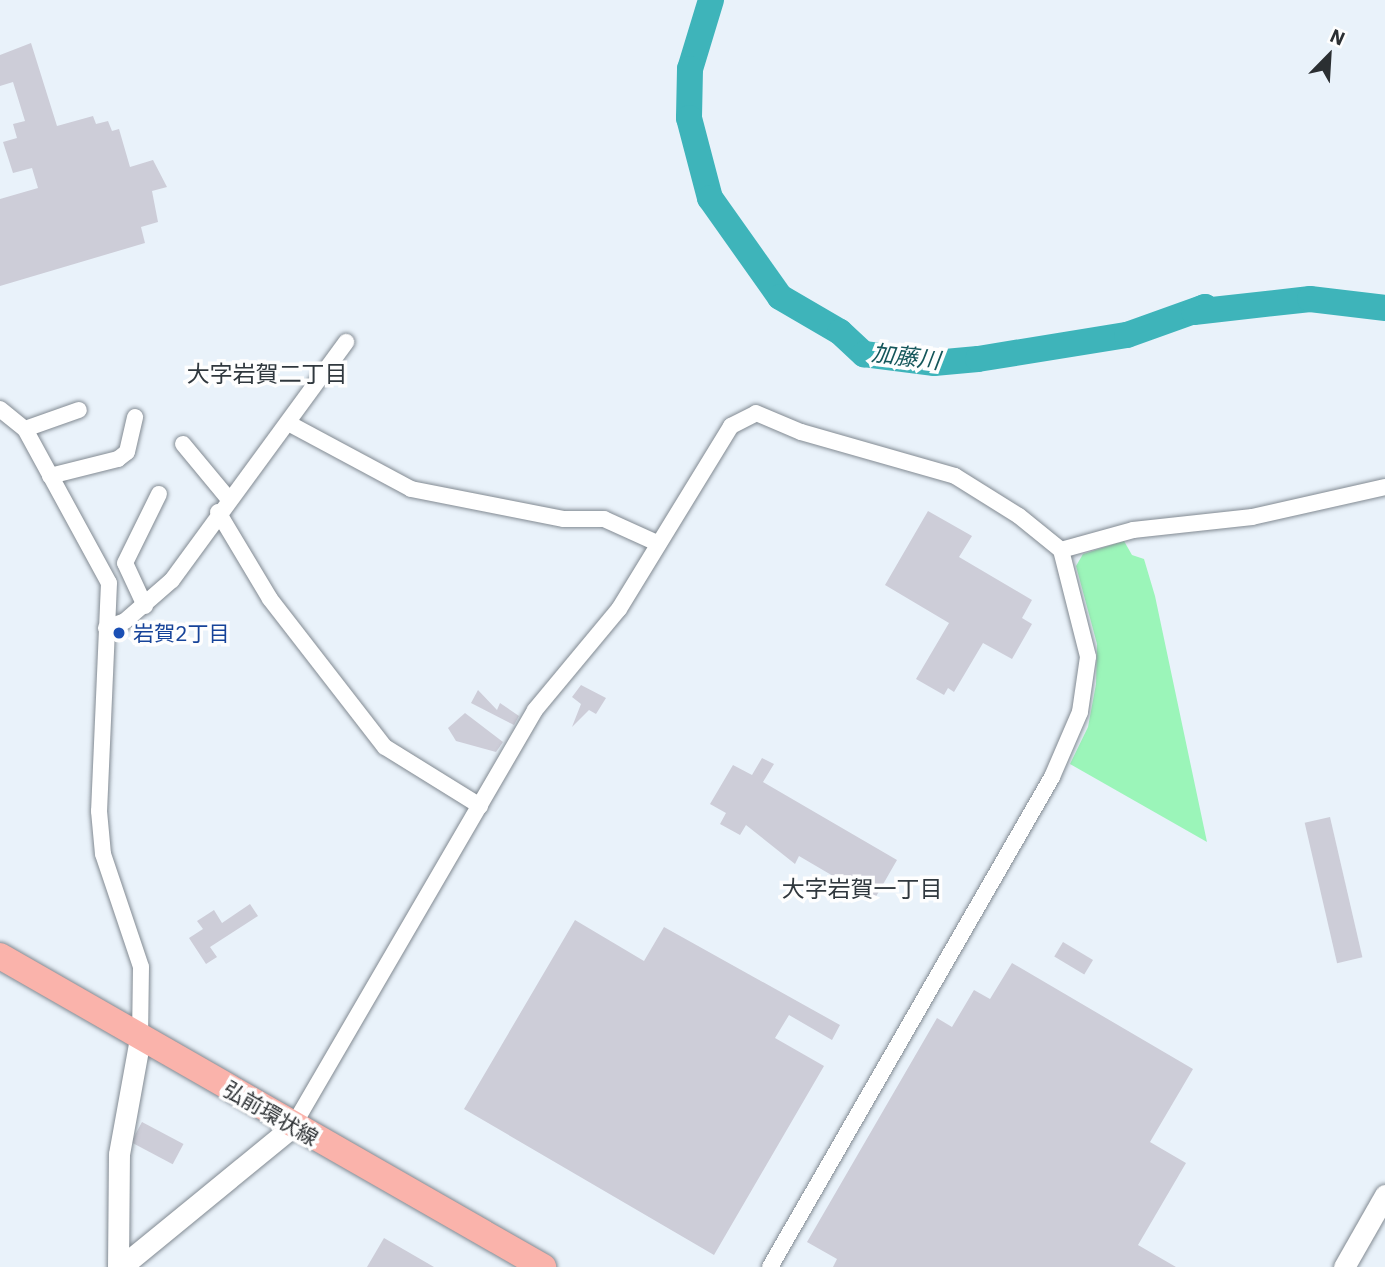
<!DOCTYPE html>
<html>
<head>
<meta charset="utf-8">
<style>
  body { margin:0 }
  #map { position:relative; width:1385px; height:1267px; overflow:hidden; background:#e9f2fa; font-family:"IBM Plex Sans","Noto Sans JP",sans-serif }
  div>[style] { position:absolute }
  .green>* { inset:0; background:#9bf5b9 }
  .river>* { height:26px; margin:-13px; padding:0 13px; transform-origin:13px; border-radius:13px; background:#3eb4ba }
  .building>* { inset:0; background:#cdcdd8; transform-origin:0 0 }
  .roads { filter:drop-shadow(0 0 2px #828a92) drop-shadow(0 0 2px #828a92) }
  .minor>* { height:16px; margin:-8px; padding:0 8px; transform-origin:8px; border-radius:8px; background:#fff }
  .tertiary>* { height:21px; margin:-10.5px; padding:0 10.5px; transform-origin:10.5px; border-radius:10.5px; background:#fff }
  .primary>* { height:26px; margin:-13px; padding:0 13px; transform-origin:13px; border-radius:13px; background:#fab3ab }
  .dots>* { width:19px; height:19px; translate:-50% -50%; box-sizing:border-box; border:4px solid #fefefe; border-radius:50% }
  span { translate:-50% -50%; white-space:nowrap; text-align:center; line-height:1.15; -webkit-text-stroke:7px #fefefe; paint-order:stroke }
  .transit-label { font-size:21px; color:#164399 }
  .left { translate:0 -50%; text-align:left }
  .street-label { font-size:21px; color:#2b2f32 }
  .water-label { font-size:23px; color:#14565a; font-style:italic }
  .neighbourhood-label { font-size:23px; color:#30383e }
  .north { position:absolute; left:1294px; top:21px; width:70px; height:70px; -webkit-text-stroke:5px #fefefe; paint-order:stroke; rotate:24deg; font-size:19px; font-weight:700; line-height:28px; text-align:center; color:#2b2f32 }
  .north::after { content:''; display:block; margin:auto; width:24px; height:32px; background:#2b2f32; clip-path:polygon(50% 0,100% 100%,50% 72%,0 100%) }
</style>
</head>
<body>
<div id="map">
  <div class="green">
    <div style="clip-path:polygon(1124px 541px,1132px 555px,1144px 559px,1155px 596px,1207px 842px,1070px 764px,1088px 727px,1096px 684px,1097px 644px,1076px 566px,1083px 554px)"></div>
  </div>
  <div class="river">
    <div style="left:711px;top:0;width:72px;rotate:106.9deg"></div>
    <div style="left:690px;top:69px;width:49px;rotate:91.2deg"></div>
    <div style="left:689px;top:118px;width:83px;rotate:75.3deg"></div>
    <div style="left:710px;top:198px;width:121px;rotate:54.7deg"></div>
    <div style="left:780px;top:297px;width:69px;rotate:30.3deg"></div>
    <div style="left:840px;top:332px;width:33px;rotate:43deg"></div>
    <div style="left:864px;top:354px;width:71px;rotate:7.3deg"></div>
    <div style="left:934px;top:363px;width:44px;rotate:-5.2deg"></div>
    <div style="left:978px;top:359px;width:151px;rotate:-9.2deg"></div>
    <div style="left:1127px;top:335px;width:83px;rotate:-19.7deg"></div>
    <div style="left:1205px;top:307px;width:12px;rotate:156deg"></div>
    <div style="left:1194px;top:312px;width:117px;rotate:-6.4deg"></div>
    <div style="left:1310px;top:299px;width:76px;rotate:6.8deg"></div>
  </div>
  <div class="building">
    <div style="clip-path:polygon(31px 43px,57px 126px,93px 116px,96px 124px,108px 121px,112px 131px,119px 129px,130px 167px,153px 160px,167px 187px,152px 191px,158px 222px,141px 227px,145px 243px,0 286px,0 199px,38px 188px,32px 168px,13px 173px,3px 142px,17px 138px,13px 124px,25px 121px,13px 82px,0 86px,0 55px)"></div>
    <div style="clip-path:polygon(928px 511px,972px 536px,959px 557px,1032px 600px,1022px 618px,1032px 624px,1012px 659px,983px 643px,954px 692px,948px 688px,944px 695px,916px 679px,949px 623px,885px 585px)"></div>
    <div style="clip-path:polygon(581px 685px,606px 698px,596px 714px,589px 710px,572px 727px,581px 704px,572px 697px)"></div>
    <div style="clip-path:polygon(478px 690px,497px 710px,500px 703px,519px 716px,514px 725px,471px 703px)"></div>
    <div style="clip-path:polygon(465px 713px,503px 742px,496px 752px,456px 741px,448px 728px)"></div>
    <div style="clip-path:polygon(762px 758px,774px 764px,763px 782px,897px 860px,874px 900px,799px 856px,795px 864px,746px 825px,740px 835px,720px 824px,726px 813px,710px 804px,733px 765px,752px 775px)"></div>
    <div style="left:1330px;top:817px;width:144px;height:26px;rotate:77deg"></div>
    <div style="clip-path:polygon(250px 904px,258px 916px,210px 947px,217px 957px,206px 964px,189px 938px,203px 929px,197px 921px,214px 910px,222px 923px)"></div>
    <div style="clip-path:polygon(575px 920px,644px 961px,664px 927px,840px 1025px,832px 1040px,789px 1015px,775px 1038px,824px 1066px,714px 1255px,464px 1109px)"></div>
    <div style="left:1063px;top:942px;width:35px;height:17px;rotate:31deg"></div>
    <div style="clip-path:polygon(1012px 963px,1193px 1069px,1150px 1142px,1186px 1163px,1138px 1245px,1176px 1267px,833px 1267px,837px 1259px,807px 1242px,937px 1018px,952px 1027px,974px 990px,990px 999px)"></div>
    <div style="left:142px;top:1122px;width:47px;height:23px;rotate:28deg"></div>
    <div style="clip-path:polygon(384px 1238px,434px 1267px,367px 1267px)"></div>
  </div>
  <div class="roads">
    <div class="minor">
      <div style="left:0;top:409px;width:32px;rotate:39deg"></div>
      <div style="left:25px;top:429px;width:175px;rotate:61.4deg"></div>
      <div style="left:109px;top:583px;width:228px;rotate:92.5deg"></div>
      <div style="left:99px;top:811px;width:43px;rotate:84.7deg"></div>
      <div style="left:103px;top:854px;width:119px;rotate:71.4deg"></div>
      <div style="left:141px;top:967px;width:71px;rotate:90.8deg"></div>
      <div style="left:290px;top:424px;width:137px;rotate:28.2deg"></div>
      <div style="left:411px;top:489px;width:156px;rotate:11.1deg"></div>
      <div style="left:564px;top:519px;width:40px"></div>
      <div style="left:604px;top:519px;width:60px;rotate:24.4deg"></div>
      <div style="left:25px;top:429px;width:57px;rotate:-19.4deg"></div>
      <div style="left:183px;top:444px;width:69px;rotate:50.3deg"></div>
      <div style="left:50px;top:476px;width:70px;rotate:-14deg"></div>
      <div style="left:118px;top:459px;width:11px;rotate:-38deg"></div>
      <div style="left:127px;top:452px;width:36px;rotate:-77deg"></div>
      <div style="left:218px;top:512px;width:101px;rotate:59.1deg"></div>
      <div style="left:270px;top:599px;width:187px;rotate:52.2deg"></div>
      <div style="left:385px;top:747px;width:112px;rotate:31.8deg"></div>
      <div style="left:1061px;top:550px;width:75px;rotate:-15.5deg"></div>
      <div style="left:1133px;top:530px;width:120px;rotate:-6.2deg"></div>
      <div style="left:1252px;top:517px;width:136px;rotate:-12.7deg"></div>
      <div style="left:145px;top:606px;width:47px;rotate:-114.9deg"></div>
      <div style="left:125px;top:563px;width:77px;rotate:-63.8deg"></div>
      <div style="left:106px;top:628px;width:20px;rotate:-20deg"></div>
      <div style="left:125px;top:621px;width:62px;rotate:-41.1deg"></div>
      <div style="left:172px;top:580px;width:295px;rotate:-53.8deg"></div>
      <div style="left:293px;top:1126px;width:481px;rotate:-59.8deg"></div>
      <div style="left:535px;top:710px;width:131px;rotate:-50.3deg"></div>
      <div style="left:619px;top:609px;width:215px;rotate:-58.5deg"></div>
      <div style="left:731px;top:426px;width:28px;rotate:-27deg"></div>
      <div style="left:756px;top:413px;width:49px;rotate:22.9deg"></div>
      <div style="left:801px;top:432px;width:160px;rotate:15.9deg"></div>
      <div style="left:955px;top:476px;width:75px;rotate:32deg"></div>
      <div style="left:1019px;top:516px;width:54px;rotate:39deg"></div>
      <div style="left:1061px;top:550px;width:110px;rotate:75.8deg"></div>
      <div style="left:1088px;top:657px;width:56px;rotate:98.3deg"></div>
      <div style="left:1080px;top:712px;width:71px;rotate:113.3deg"></div>
      <div style="left:1052px;top:777px;width:565px;rotate:119.92deg"></div>
    </div>
    <div class="tertiary">
      <div style="left:118px;top:1267px;width:113px;rotate:-89.5deg"></div>
      <div style="left:119px;top:1154px;width:118px;rotate:-79.7deg"></div>
      <div style="left:121px;top:1267px;width:222px;rotate:-39.3deg"></div>
      <div style="left:1344px;top:1267px;width:83px;rotate:-60.3deg"></div>
    </div>
    <div class="primary">
      <div style="left:0;top:956px;width:626px;rotate:29.8deg"></div>
    </div>
  </div>
  <div class="dots">
    <div style="left:119px;top:633px;background:#1a4fb4"></div>
  </div>
  <div class="transit-label">
    <span class="left" style="left:133px;top:633px">岩賀2丁目</span>
  </div>
  <div class="street-label">
    <span style="left:271px;top:1113px;rotate:30deg">弘前環状線</span>
  </div>
  <div class="water-label">
    <span style="left:906px;top:356px;rotate:7deg">加藤川</span>
  </div>
  <div class="neighbourhood-label">
    <span style="left:267px;top:373px">大字岩賀二丁目</span>
    <span style="left:862px;top:888px">大字岩賀一丁目</span>
  </div>
  <div class="north">N</div>
</div>
</body>
</html>
